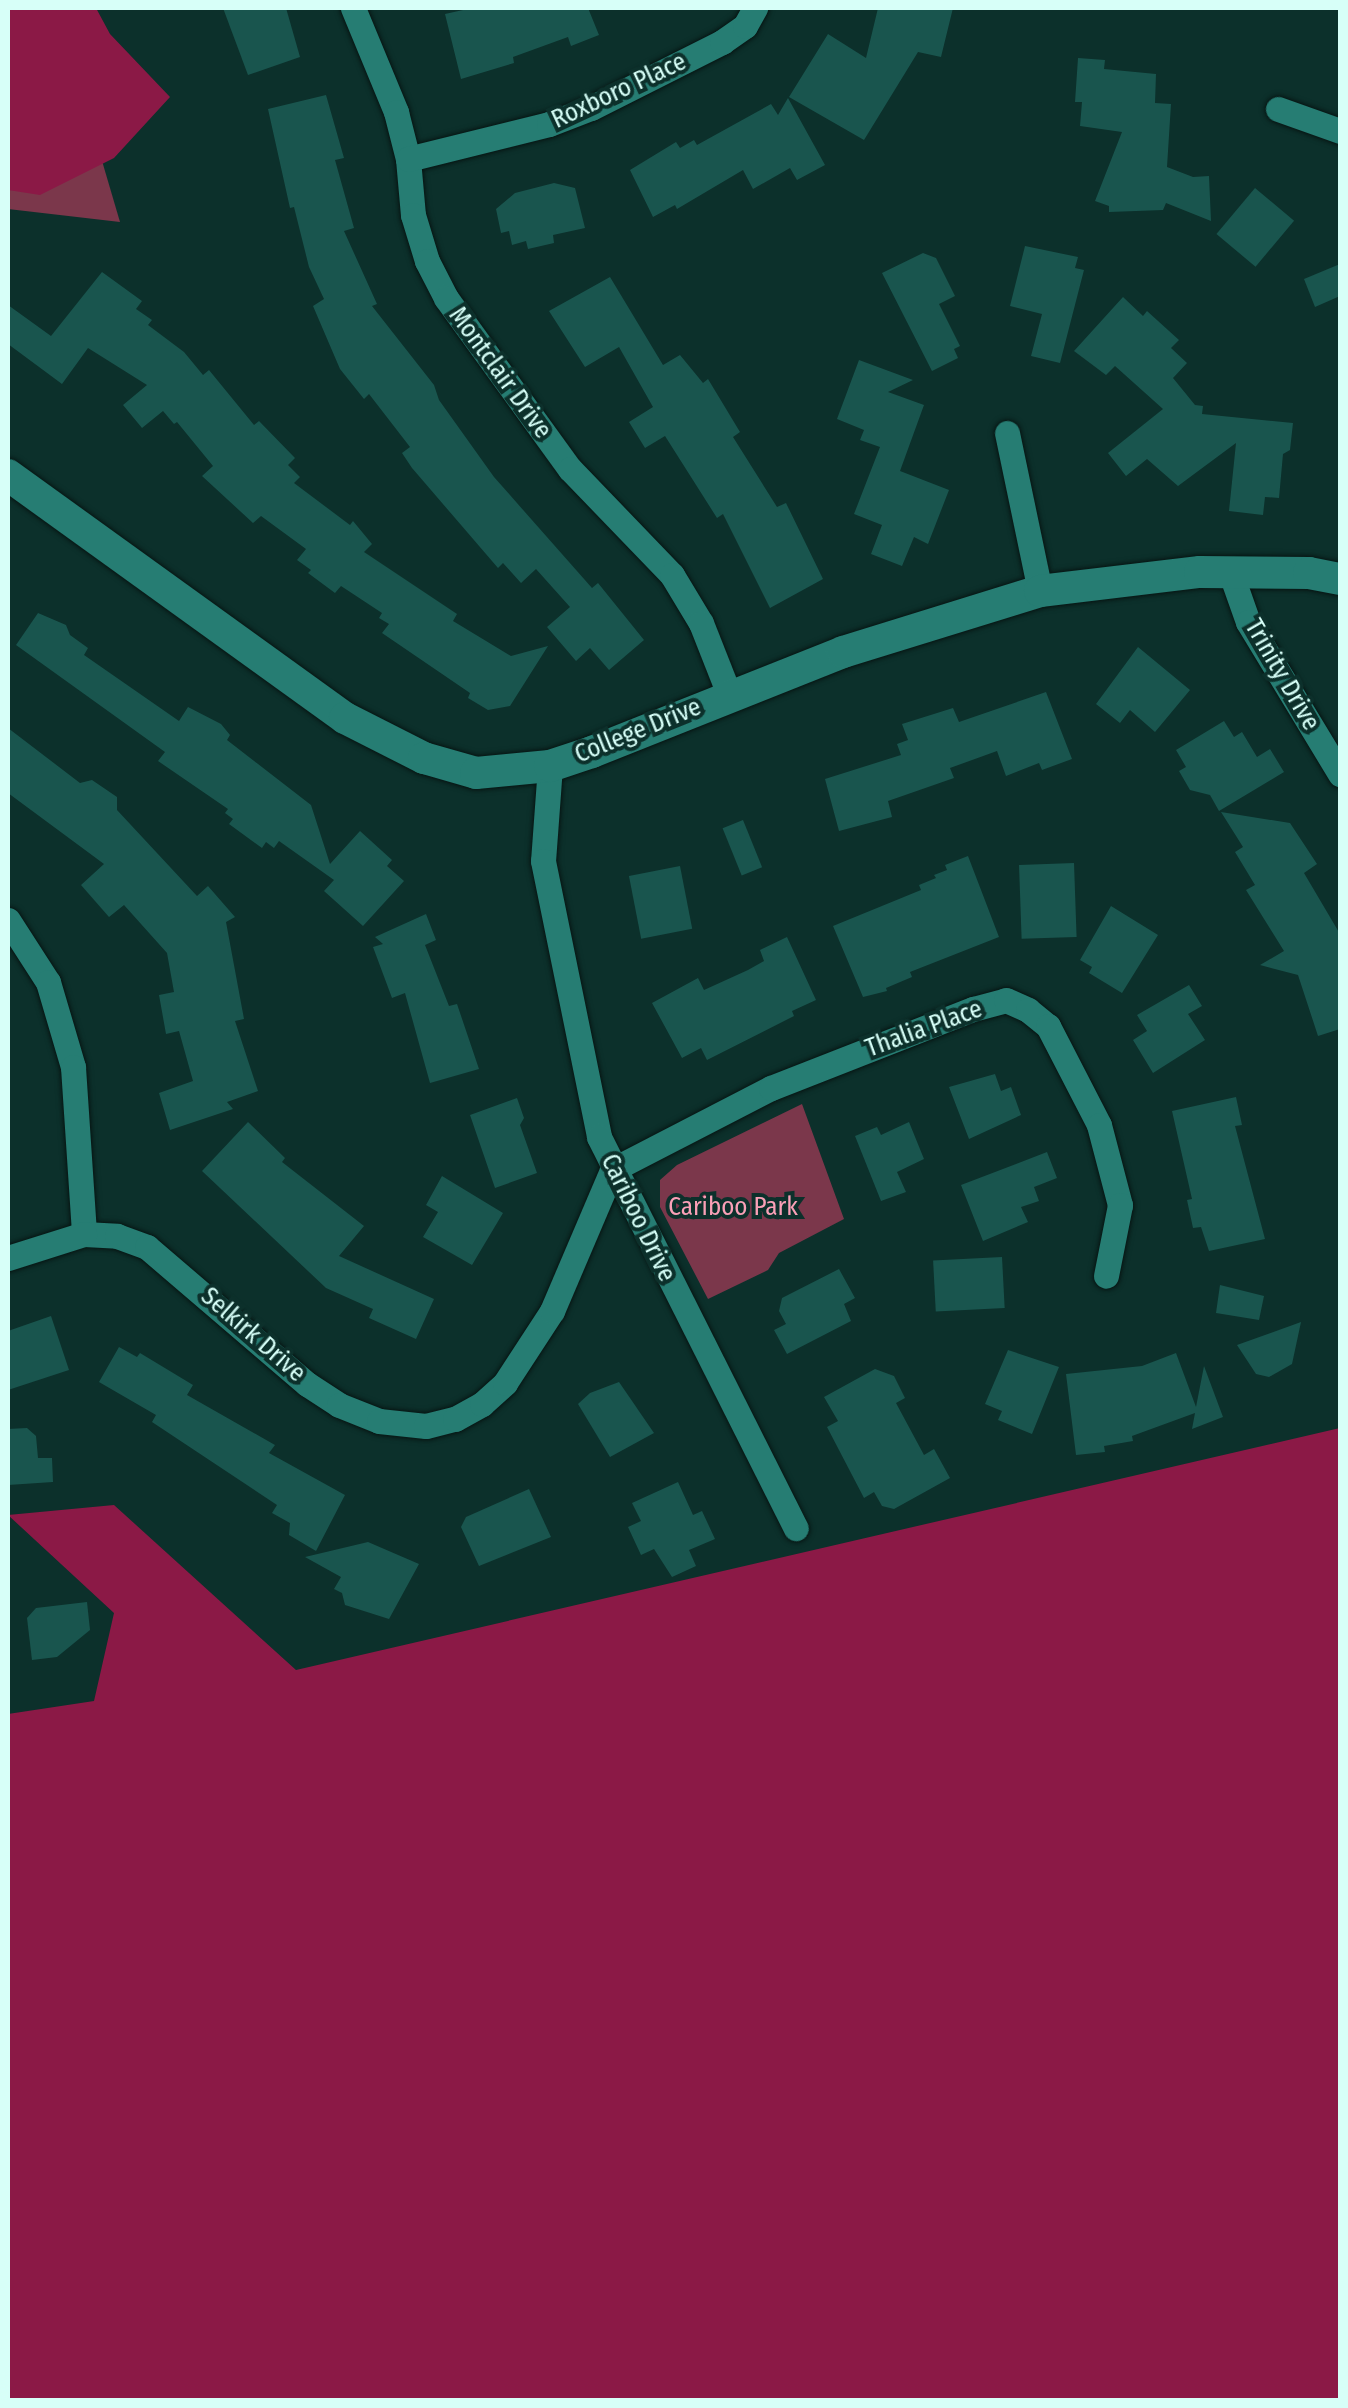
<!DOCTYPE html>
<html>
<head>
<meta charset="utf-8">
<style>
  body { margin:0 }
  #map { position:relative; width:1348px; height:2408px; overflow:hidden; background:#0c302b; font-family:"Fira Sans Condensed",sans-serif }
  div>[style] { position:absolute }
  .green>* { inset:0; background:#7b374b }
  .forest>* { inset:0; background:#8b1946 }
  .building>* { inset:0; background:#19554e; transform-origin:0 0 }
  .roads { filter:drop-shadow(0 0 2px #071513) drop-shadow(0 0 2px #071513) }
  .minor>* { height:25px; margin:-12.5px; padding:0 12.5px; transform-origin:12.5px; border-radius:12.5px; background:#267d73 }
  .tertiary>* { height:32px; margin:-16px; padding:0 16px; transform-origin:16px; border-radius:16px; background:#267d73 }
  span { translate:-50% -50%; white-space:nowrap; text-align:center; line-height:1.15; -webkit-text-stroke:8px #0c302b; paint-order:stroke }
  .street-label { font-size:25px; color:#d7fff8 }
  .park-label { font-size:25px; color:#faa0b7 }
  .frame { position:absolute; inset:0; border:10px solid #d7fff8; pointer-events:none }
</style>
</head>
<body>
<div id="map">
  <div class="green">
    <div style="clip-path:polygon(8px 8px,57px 8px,120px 222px,8px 209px)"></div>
    <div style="clip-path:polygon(802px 1104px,844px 1219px,779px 1253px,768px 1270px,708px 1299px,660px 1207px,660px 1180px,677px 1165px)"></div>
  </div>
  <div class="forest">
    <div style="clip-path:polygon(8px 8px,96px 8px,110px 34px,170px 97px,114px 158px,40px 195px,8px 190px)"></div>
    <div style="clip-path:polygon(1340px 1428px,1340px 2400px,8px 2400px,8px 1714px,94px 1701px,114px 1613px,8px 1515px,114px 1505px,296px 1670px)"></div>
  </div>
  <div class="building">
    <div style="clip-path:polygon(223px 8px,286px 8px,300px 57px,248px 75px)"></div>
    <div style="clip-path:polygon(472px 8px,588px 8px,599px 35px,571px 46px,568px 37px,513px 57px,514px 63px,461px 79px,445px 14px)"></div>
    <div style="clip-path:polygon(878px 8px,953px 8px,941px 57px,918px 52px,864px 140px,789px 97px,828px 34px,866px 58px)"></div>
    <div style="clip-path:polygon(1078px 58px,1105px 60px,1104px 69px,1156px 74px,1155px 103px,1171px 104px,1167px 167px,1193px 177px,1209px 176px,1211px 221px,1166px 203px,1163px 210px,1109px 212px,1109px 206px,1095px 201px,1122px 132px,1080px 126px,1082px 102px,1075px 102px)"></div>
    <div style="clip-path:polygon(326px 95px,344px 158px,335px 160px,354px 228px,344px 231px,377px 304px,372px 306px,434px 385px,439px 400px,494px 477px,592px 588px,598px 583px,644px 640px,609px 670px,590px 648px,576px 661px,547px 627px,570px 607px,536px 569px,521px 583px,503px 563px,498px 568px,412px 468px,402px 453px,410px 447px,369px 394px,364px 399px,340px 369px,313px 306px,324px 299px,309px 267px,294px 207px,290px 208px,268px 109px)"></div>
    <div style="clip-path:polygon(788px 98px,825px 165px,797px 180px,790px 168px,753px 189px,743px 170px,677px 209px,675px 205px,653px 217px,630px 170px,676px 142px,680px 148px,694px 140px,697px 145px,771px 104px,778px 115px)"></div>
    <div style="clip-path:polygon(554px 183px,575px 188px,585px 228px,553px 235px,554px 243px,528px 249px,526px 241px,512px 245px,509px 231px,501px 233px,496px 209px,515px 193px)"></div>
    <div style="left:1255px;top:188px;width:51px;height:60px;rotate:40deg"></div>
    <div style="clip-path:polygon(1025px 246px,1078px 257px,1075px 268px,1084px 270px,1060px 363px,1031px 356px,1042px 314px,1010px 306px)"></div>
    <div style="clip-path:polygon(923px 253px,936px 258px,955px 296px,939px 304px,960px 346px,954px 349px,958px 358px,932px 371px,882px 273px)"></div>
    <div style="clip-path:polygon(1340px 264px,1340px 296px,1315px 307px,1304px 279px)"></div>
    <div style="clip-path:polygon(102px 272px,142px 301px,136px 309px,152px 320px,148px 325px,184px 352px,203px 375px,209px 370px,254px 425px,259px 421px,295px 458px,288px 465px,300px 477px,294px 483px,350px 525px,353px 521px,372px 544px,364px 552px,457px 614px,453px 621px,511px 656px,548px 646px,510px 706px,488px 710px,468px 698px,470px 693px,382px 633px,389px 624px,379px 618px,382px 613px,341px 586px,335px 593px,308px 573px,311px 570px,297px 560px,306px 549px,261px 516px,253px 523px,202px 476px,213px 466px,177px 422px,174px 424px,163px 411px,142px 428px,123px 405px,147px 385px,88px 348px,62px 384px,8px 344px,8px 305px,51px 336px)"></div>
    <div style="clip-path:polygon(610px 277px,663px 365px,680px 355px,703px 383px,708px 379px,740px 432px,733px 437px,777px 507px,786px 503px,823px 579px,770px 608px,723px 514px,717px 518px,665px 436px,645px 448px,629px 422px,653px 407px,619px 347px,585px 367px,549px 311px)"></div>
    <div style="clip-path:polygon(1123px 297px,1143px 316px,1147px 311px,1179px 340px,1171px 348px,1187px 363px,1173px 378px,1195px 405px,1203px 406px,1202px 414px,1293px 423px,1290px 450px,1283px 454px,1279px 498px,1265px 497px,1263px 515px,1229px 511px,1236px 443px,1178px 486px,1147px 459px,1126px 476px,1108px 453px,1163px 409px,1115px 366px,1106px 375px,1074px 351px)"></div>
    <div style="clip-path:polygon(859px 360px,913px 380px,888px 392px,924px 405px,900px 471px,949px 490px,928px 544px,914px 537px,902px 566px,871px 554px,882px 525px,854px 514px,880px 447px,860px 440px,864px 430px,837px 419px)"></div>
    <div style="clip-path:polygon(38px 613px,66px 625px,70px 635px,88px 648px,84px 655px,179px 721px,188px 707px,221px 724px,230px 735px,227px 740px,311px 805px,330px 864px,360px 831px,392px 860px,387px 866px,404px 881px,363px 926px,324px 891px,334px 880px,279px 841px,274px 848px,266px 842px,262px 848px,229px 824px,233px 819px,225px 813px,228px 809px,158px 761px,165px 752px,16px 645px)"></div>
    <div style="clip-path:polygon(1138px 647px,1190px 690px,1155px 732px,1130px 710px,1120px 723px,1096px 704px)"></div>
    <div style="clip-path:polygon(1046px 692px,1072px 759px,1042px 770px,1039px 763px,1006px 776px,997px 751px,950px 768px,954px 778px,888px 801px,892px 817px,839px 831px,825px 779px,901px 755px,897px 744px,908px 740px,902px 724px,953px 708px,959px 722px)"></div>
    <div style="clip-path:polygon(1224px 721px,1234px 737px,1242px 732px,1257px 757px,1270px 749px,1284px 772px,1219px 811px,1210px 795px,1190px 790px,1179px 771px,1186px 767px,1176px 750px)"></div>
    <div style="clip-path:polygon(8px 728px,80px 783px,92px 780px,117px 797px,117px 810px,197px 896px,208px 886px,235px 917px,226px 922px,244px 1019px,235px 1021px,258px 1091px,227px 1102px,233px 1109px,170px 1130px,159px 1093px,193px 1081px,179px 1031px,166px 1034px,159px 995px,174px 992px,167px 953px,124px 905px,109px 917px,81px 885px,104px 864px,8px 793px)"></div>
    <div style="clip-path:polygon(1221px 812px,1290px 823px,1317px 864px,1304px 873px,1340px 934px,1340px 1029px,1318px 1036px,1298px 975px,1260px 965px,1284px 951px,1246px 890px,1255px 885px,1235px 852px,1243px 847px)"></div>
    <div style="left:743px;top:820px;width:51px;height:22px;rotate:68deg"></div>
    <div style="clip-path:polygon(968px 856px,999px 937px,910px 972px,912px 977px,886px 988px,887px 991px,863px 997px,833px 926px,921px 890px,919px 885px,936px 878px,934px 875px,947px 870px,945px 865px)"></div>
    <div style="left:1074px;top:863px;width:74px;height:55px;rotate:88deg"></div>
    <div style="left:680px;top:866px;width:64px;height:52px;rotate:79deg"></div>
    <div style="clip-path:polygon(1111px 906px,1158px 935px,1122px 993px,1089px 973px,1092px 967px,1080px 960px)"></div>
    <div style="clip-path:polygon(426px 914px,436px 940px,425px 945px,449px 1006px,457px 1004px,479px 1069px,430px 1083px,405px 993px,392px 998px,373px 947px,383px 944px,375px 937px)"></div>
    <div style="clip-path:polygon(787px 937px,816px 1000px,792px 1011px,794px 1016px,707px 1060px,701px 1048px,682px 1058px,652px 1003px,698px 978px,704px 990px,748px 970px,764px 961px,760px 950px)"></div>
    <div style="clip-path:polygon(1189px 985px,1202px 1006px,1188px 1014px,1205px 1040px,1153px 1073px,1133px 1040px,1147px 1031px,1137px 1015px)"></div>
    <div style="clip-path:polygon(995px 1074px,1001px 1091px,1011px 1087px,1021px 1115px,969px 1139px,949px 1087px)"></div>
    <div style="clip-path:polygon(1236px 1097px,1242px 1125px,1235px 1126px,1265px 1239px,1209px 1251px,1201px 1227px,1193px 1228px,1187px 1200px,1192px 1199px,1172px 1111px)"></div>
    <div style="clip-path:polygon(517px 1098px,524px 1118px,520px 1125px,537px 1173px,495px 1188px,470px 1115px)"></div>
    <div style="clip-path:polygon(248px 1122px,285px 1158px,282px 1162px,364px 1226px,339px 1256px,434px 1299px,416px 1339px,369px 1318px,373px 1309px,326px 1288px,202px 1171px)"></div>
    <div style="clip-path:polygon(909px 1122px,924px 1159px,897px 1172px,906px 1192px,881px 1201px,855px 1136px,877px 1127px,881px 1135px)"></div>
    <div style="clip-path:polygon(1047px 1152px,1057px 1178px,1034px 1187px,1039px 1201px,1021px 1207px,1028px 1222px,983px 1241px,961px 1185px)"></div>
    <div style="clip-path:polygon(442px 1176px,503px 1213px,472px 1265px,423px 1237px,438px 1212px,426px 1205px)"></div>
    <div style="left:1002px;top:1257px;width:51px;height:69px;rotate:87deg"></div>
    <div style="clip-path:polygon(839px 1269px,855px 1298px,844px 1304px,851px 1321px,787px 1354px,774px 1330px,786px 1324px,779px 1311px,782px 1298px)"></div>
    <div style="clip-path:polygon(1220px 1285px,1264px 1296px,1259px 1320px,1216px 1313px)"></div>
    <div style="clip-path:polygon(51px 1316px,69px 1370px,8px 1390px,8px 1331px)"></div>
    <div style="clip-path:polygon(1301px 1322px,1292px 1364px,1269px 1377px,1256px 1374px,1237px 1345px)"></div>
    <div style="clip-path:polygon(119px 1347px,137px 1357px,140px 1353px,193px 1385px,187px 1395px,275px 1445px,269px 1453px,345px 1495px,316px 1551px,289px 1535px,290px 1523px,272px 1513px,277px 1505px,152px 1422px,156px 1415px,99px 1382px)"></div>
    <div style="clip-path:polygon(1008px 1350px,1059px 1367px,1032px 1434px,998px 1420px,1002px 1411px,985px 1404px)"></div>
    <div style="clip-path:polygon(1176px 1353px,1196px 1407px,1204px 1366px,1223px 1417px,1192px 1429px,1195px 1413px,1132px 1436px,1133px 1441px,1104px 1446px,1105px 1452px,1076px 1455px,1066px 1374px,1142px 1366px)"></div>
    <div style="clip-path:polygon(875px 1369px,894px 1376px,905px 1398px,896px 1403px,924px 1455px,934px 1449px,950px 1478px,894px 1509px,882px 1506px,874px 1492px,864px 1498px,827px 1427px,838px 1421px,824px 1397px)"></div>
    <div style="clip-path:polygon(619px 1382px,654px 1433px,610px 1457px,578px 1404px,590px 1393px)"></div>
    <div style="clip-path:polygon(27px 1428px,36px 1436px,38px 1458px,52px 1458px,53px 1482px,8px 1485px,8px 1429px)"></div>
    <div style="clip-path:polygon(678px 1482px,693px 1515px,702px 1511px,715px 1539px,689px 1550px,696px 1566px,672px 1577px,654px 1549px,641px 1555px,628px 1527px,641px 1521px,632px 1503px)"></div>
    <div style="clip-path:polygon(529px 1489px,551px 1537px,479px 1566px,461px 1527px,466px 1517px)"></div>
    <div style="clip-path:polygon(368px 1542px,419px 1564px,389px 1619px,345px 1605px,342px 1593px,334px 1589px,341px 1577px,305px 1557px)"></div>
    <div style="clip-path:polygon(87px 1602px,90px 1630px,57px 1657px,32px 1660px,27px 1618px,36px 1608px)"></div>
  </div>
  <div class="roads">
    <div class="minor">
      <div style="left:353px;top:8px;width:113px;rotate:67.5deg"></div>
      <div style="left:396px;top:112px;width:49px;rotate:75.7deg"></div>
      <div style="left:408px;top:159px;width:56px;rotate:84.9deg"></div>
      <div style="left:413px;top:215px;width:48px;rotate:73.1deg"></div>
      <div style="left:427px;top:261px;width:42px;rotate:62.8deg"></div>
      <div style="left:446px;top:298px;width:211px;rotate:54.1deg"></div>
      <div style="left:570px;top:469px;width:147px;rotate:46.1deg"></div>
      <div style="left:672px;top:575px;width:56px;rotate:58.9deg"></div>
      <div style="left:701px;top:623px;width:76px;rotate:68.5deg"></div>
      <div style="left:1278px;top:109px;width:66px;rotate:19.5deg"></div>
      <div style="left:408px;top:159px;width:145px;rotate:-13.9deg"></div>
      <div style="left:549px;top:124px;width:45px;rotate:-20.9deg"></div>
      <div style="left:591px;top:108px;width:147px;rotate:-26.7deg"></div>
      <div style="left:722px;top:42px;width:28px;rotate:-35deg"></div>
      <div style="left:745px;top:26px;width:21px;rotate:-61deg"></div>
      <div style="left:1007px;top:433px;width:161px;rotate:78.2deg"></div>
      <div style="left:1230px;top:571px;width:54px;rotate:70.6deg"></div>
      <div style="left:1248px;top:622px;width:178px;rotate:58.8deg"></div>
      <div style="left:550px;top:766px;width:95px;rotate:94.2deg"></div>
      <div style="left:543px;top:861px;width:282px;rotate:78.5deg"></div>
      <div style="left:599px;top:1137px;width:438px;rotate:63.3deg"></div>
      <div style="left:8px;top:920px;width:74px;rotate:57.2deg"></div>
      <div style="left:48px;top:982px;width:89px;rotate:73.6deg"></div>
      <div style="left:73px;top:1067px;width:167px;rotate:86.2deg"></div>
      <div style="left:84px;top:1234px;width:33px;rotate:3deg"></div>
      <div style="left:117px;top:1236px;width:32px;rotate:20deg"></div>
      <div style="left:147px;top:1247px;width:211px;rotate:40.6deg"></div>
      <div style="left:307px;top:1384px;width:38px;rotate:33deg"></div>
      <div style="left:339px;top:1405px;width:43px;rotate:21.8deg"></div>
      <div style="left:379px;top:1421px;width:47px;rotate:6.1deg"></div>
      <div style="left:426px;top:1426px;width:30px;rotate:-14deg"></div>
      <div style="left:455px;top:1419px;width:31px;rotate:-29deg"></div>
      <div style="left:482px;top:1404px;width:31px;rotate:-42deg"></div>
      <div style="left:505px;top:1383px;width:86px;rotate:-56.9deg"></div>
      <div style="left:552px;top:1311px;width:153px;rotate:-66.9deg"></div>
      <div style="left:612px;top:1170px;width:179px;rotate:-27.3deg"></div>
      <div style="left:771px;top:1088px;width:217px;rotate:-21.4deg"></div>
      <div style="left:973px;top:1009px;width:34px;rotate:-15deg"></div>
      <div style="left:1006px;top:1000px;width:24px;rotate:24deg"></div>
      <div style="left:1028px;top:1010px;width:26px;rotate:39deg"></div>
      <div style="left:1048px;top:1026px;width:111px;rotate:62.7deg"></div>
      <div style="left:1099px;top:1125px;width:83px;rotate:75.3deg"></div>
      <div style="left:1120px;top:1205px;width:72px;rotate:101.2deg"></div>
      <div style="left:8px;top:1258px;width:80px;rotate:-17.5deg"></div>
    </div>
    <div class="tertiary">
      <div style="left:8px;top:475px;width:415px;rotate:35.8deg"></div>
      <div style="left:345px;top:718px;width:89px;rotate:26.9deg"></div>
      <div style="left:424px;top:758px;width:54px;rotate:16.1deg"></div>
      <div style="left:476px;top:773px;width:74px;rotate:-5.4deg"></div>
      <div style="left:550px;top:766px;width:44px;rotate:-18.4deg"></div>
      <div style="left:592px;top:752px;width:270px;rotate:-21.7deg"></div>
      <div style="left:843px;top:652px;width:206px;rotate:-17.2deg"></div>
      <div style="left:1040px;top:591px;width:161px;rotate:-6.8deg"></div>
      <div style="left:1200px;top:572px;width:109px;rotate:0.5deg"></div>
      <div style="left:1309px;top:573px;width:32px;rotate:11deg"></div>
    </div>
  </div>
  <div class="street-label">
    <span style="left:619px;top:91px;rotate:-25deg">Roxboro Place</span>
    <span style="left:500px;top:373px;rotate:54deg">Montclair Drive</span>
    <span style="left:1282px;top:675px;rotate:60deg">Trinity Drive</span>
    <span style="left:638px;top:731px;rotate:-22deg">College Drive</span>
    <span style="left:924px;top:1029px;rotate:-20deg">Thalia Place</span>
    <span style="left:638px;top:1218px;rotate:64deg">Cariboo Drive</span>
    <span style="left:253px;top:1335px;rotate:41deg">Selkirk Drive</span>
  </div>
  <div class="park-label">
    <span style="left:733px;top:1207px">Cariboo Park</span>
  </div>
  <div class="frame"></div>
</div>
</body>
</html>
